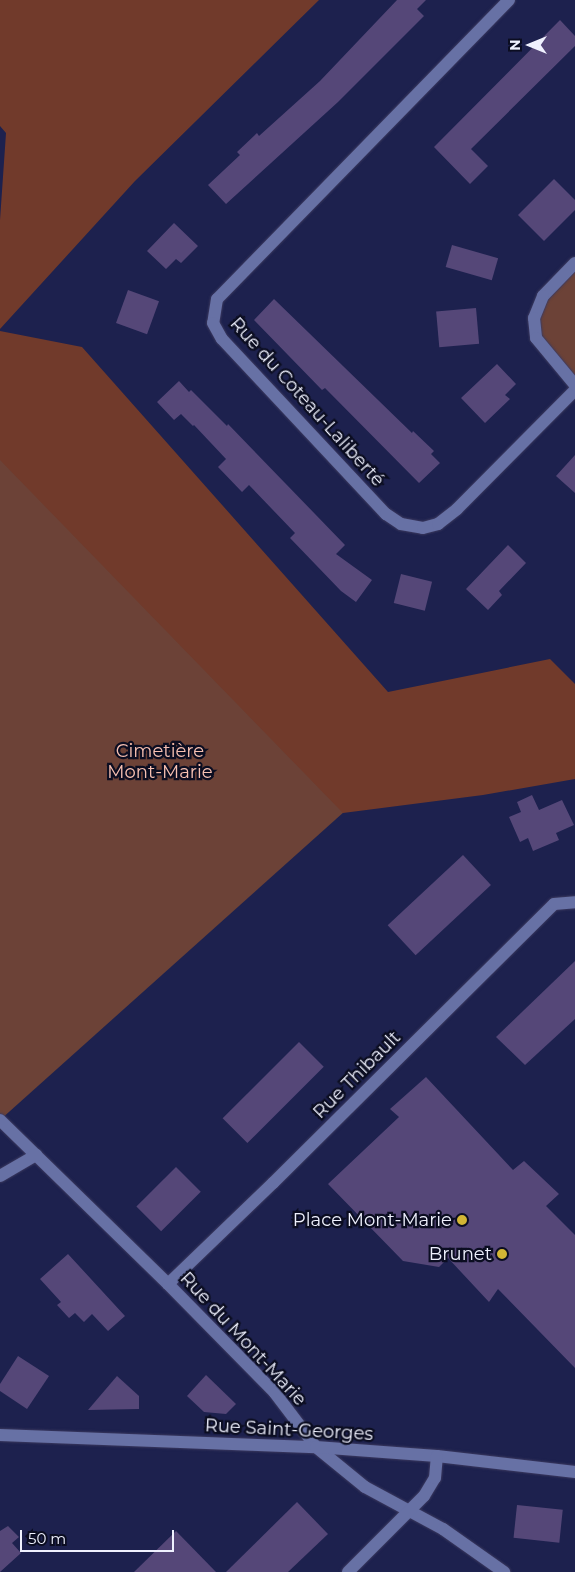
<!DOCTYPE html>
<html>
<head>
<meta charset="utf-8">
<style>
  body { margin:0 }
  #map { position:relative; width:575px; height:1572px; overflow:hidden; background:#1d214e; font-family:Montserrat,sans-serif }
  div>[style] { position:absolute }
  .green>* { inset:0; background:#6c4237 }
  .forest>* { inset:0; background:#713a2b }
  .building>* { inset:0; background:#554778; transform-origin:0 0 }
  .roads { filter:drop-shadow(0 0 1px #3c3a5f) drop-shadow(0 0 1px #3c3a5f) }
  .minor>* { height:12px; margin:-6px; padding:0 6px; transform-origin:6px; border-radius:6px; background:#6771a5 }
  .dots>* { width:14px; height:14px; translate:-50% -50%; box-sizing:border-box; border:2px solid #0b0d21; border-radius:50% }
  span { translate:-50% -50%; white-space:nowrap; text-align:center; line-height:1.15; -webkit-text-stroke:4.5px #0b0d21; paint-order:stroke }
  .street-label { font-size:18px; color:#eff1fe }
  .park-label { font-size:18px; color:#f8c1b2 }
  .poi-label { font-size:18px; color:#eff1fe }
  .right { translate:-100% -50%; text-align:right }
  .north { position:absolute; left:505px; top:20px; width:50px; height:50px; -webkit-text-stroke:4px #0b0d21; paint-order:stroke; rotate:270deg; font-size:14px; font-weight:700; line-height:20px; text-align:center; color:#eff1fe }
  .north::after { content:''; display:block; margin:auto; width:18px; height:22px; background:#eff1fe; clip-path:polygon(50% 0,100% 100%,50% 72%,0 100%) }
  .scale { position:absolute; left:20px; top:1530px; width:154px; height:22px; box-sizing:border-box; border:2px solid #eff1fe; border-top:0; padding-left:6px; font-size:15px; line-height:18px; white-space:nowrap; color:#eff1fe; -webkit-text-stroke:4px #0b0d21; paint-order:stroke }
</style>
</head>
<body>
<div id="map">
  <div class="green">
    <div style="clip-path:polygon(575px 263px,575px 385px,537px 338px,543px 296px)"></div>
    <div style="clip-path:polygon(0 333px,383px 777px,0 1120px)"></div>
  </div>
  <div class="forest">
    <div style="clip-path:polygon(0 0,319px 0,135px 181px,0 329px,0 220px,6px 133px,0 126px)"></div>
    <div style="clip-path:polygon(0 331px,82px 347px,388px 692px,550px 659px,575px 684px,575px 779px,483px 795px,343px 813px,0 460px)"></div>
  </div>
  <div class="building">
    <div style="clip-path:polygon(397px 0,426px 0,417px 9px,424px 16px,338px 102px,226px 204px,208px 185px,240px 155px,237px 152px,257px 133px,259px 136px,320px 81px)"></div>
    <div style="clip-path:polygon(560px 20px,575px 36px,575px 46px,471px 149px,488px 166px,470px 184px,434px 147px)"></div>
    <div style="clip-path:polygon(554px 179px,575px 200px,575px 210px,544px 241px,518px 215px)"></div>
    <div style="clip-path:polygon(174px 223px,198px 246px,181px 263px,176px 259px,166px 269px,147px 251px)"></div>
    <div style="left:452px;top:245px;width:48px;height:23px;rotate:16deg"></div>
    <div style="left:128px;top:290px;width:33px;height:35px;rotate:20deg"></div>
    <div style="clip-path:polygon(274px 299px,412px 433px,413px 431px,434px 451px,431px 454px,440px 463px,419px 483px,325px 388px,322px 390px,254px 320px)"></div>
    <div style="left:476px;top:308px;width:36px;height:40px;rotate:85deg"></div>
    <div style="clip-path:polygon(497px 364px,516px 384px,505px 395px,510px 399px,485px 423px,461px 398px)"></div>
    <div style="clip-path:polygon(179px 381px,189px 392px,191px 390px,227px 426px,228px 424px,345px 545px,336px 554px,372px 580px,356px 602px,341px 591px,290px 538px,295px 533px,249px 485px,242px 492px,218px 467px,226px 459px,194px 425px,193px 426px,181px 414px,174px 420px,157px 402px)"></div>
    <div style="clip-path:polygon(575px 455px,575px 493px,556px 476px)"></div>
    <div style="clip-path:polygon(508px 545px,526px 563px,499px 591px,502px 595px,488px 610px,466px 589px)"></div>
    <div style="left:401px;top:574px;width:32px;height:30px;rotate:14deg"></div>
    <div style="clip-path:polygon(532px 795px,539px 810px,562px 800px,574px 825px,556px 833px,559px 840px,533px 851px,528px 838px,520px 842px,509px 817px,521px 812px,517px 802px)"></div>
    <div style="left:463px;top:855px;width:41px;height:103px;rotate:47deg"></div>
    <div style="clip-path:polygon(575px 961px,575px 1019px,525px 1065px,496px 1037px)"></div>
    <div style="left:299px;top:1042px;width:35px;height:108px;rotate:45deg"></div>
    <div style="clip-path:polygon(426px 1077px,513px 1170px,524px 1161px,559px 1194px,546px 1206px,575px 1235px,575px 1368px,498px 1289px,489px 1302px,448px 1258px,439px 1267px,403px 1261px,328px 1184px,399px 1117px,390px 1109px)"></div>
    <div style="left:176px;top:1167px;width:35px;height:56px;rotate:45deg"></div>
    <div style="clip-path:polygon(68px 1254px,125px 1316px,108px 1331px,92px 1314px,84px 1322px,75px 1313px,69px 1318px,57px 1305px,61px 1302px,40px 1279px)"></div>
    <div style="clip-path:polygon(18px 1356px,49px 1376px,27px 1409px,0 1391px,0 1384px)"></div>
    <div style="clip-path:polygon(206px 1375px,236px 1404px,226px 1414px,204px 1412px,187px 1396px)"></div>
    <div style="clip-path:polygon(117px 1376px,139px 1396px,139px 1409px,88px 1410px)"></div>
    <div style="clip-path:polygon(297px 1502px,328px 1534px,288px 1572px,226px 1572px)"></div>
    <div style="left:517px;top:1505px;width:46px;height:33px;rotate:6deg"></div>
    <div style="clip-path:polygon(8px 1526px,19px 1537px,12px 1543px,21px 1553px,0 1572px,0 1531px)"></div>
    <div style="clip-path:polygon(176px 1531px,216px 1572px,134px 1572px)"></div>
  </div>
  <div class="roads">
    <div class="minor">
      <div style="left:509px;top:0;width:418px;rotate:134.3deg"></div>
      <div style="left:217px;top:299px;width:24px;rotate:99deg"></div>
      <div style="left:213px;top:323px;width:18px;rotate:61deg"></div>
      <div style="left:222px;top:339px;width:240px;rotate:46.9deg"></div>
      <div style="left:386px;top:514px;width:18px;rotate:34deg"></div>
      <div style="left:401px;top:524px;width:22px;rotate:10deg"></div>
      <div style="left:423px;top:528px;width:16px;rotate:-15deg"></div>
      <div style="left:438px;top:524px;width:24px;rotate:-38deg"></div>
      <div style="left:457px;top:509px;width:168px;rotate:-45.2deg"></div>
      <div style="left:575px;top:263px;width:46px;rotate:134.1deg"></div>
      <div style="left:543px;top:296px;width:24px;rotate:112deg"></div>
      <div style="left:534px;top:318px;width:20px;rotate:84deg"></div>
      <div style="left:536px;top:338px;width:61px;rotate:50.3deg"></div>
      <div style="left:0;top:1120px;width:235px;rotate:44.3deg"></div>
      <div style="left:168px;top:1284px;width:153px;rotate:45.5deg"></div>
      <div style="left:275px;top:1393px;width:68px;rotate:52.8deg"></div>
      <div style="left:316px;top:1447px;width:63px;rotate:39.2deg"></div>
      <div style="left:365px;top:1487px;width:89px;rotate:28.3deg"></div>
      <div style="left:443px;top:1529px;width:75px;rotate:35.2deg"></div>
      <div style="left:0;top:1176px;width:42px;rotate:-30.3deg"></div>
      <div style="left:168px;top:1284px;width:146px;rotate:-43.9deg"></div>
      <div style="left:273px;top:1183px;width:396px;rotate:-44.8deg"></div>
      <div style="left:554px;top:904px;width:21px;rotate:-5deg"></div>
      <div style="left:0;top:1435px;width:316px;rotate:2.2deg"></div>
      <div style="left:316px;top:1447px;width:121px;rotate:4.3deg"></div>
      <div style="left:437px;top:1456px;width:139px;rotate:6.6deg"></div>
      <div style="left:348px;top:1572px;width:107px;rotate:-45deg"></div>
      <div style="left:424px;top:1496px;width:21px;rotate:-59deg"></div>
      <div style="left:435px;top:1478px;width:22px;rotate:-85deg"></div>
    </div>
  </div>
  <div class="dots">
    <div style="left:462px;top:1220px;background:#d3b635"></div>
    <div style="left:502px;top:1254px;background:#d3b635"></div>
  </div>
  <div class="street-label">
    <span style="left:307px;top:402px;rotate:48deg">Rue du Coteau-Laliberté</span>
    <span style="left:357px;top:1075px;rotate:-45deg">Rue Thibault</span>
    <span style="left:243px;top:1339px;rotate:47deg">Rue du Mont-Marie</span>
    <span style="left:289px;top:1430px;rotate:3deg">Rue Saint-Georges</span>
  </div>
  <div class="park-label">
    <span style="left:160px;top:762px">Cimetière<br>Mont-Marie</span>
  </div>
  <div class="poi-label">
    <span class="right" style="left:452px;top:1220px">Place Mont-Marie</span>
    <span class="right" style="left:492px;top:1254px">Brunet</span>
  </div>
  <div class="north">N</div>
  <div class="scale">50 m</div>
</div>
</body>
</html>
